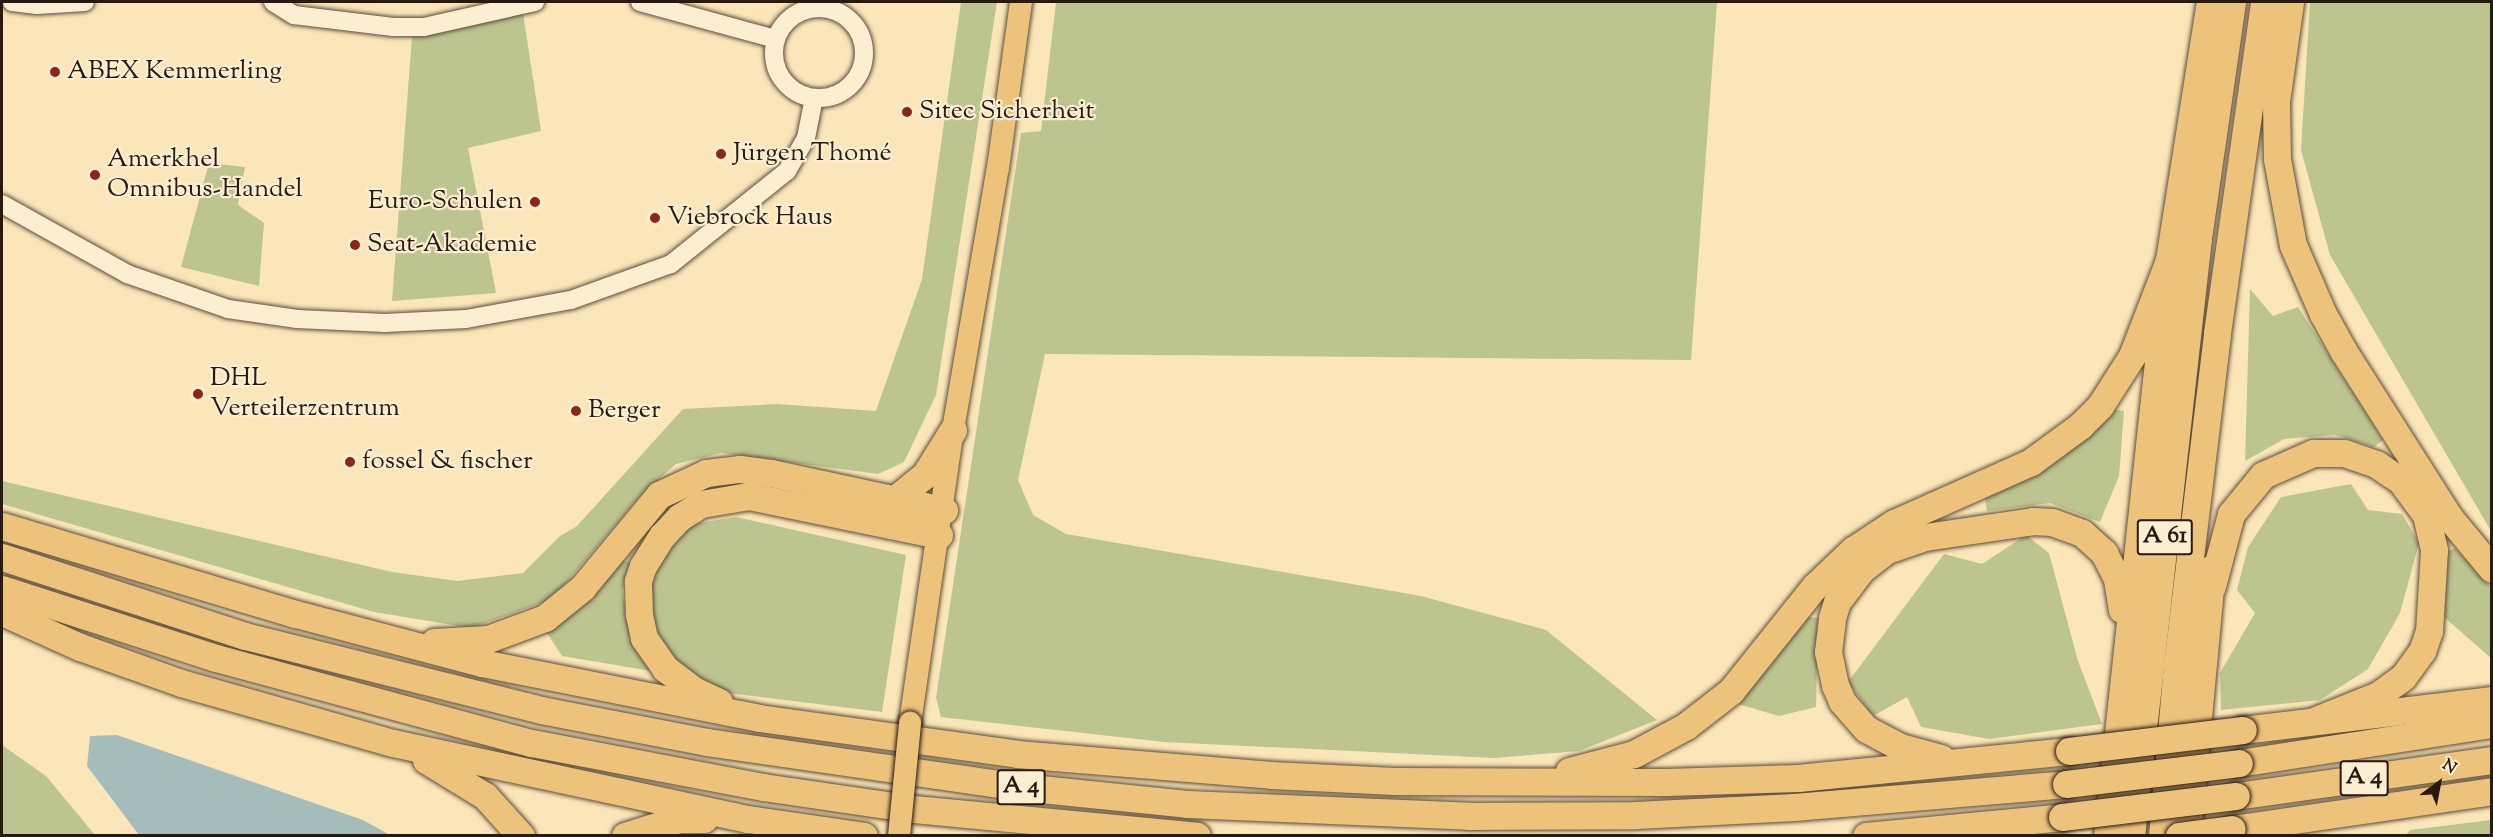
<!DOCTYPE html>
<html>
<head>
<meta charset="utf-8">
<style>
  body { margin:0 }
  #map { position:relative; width:2493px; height:837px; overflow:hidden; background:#fae6b8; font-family:"Sorts Mill Goudy",serif }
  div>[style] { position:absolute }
  .green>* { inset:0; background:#bcc590 }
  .water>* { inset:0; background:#a4bdba }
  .roads { filter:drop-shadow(0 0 2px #5c4c3c) drop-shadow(0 0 2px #5c4c3c) }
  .minor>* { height:18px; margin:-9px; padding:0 9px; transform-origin:9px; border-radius:9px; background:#fcefd1 }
  .minor>.ring { margin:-9px; padding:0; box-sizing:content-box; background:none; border:18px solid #fcefd1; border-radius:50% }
  .major>* { height:22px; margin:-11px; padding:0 11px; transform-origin:11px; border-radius:11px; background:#edc37c }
  .highway>* { height:27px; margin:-13.5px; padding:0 13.5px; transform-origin:13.5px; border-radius:13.5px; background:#edc37c }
  .bridges { filter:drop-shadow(0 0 2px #281912) drop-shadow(0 0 2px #281912) }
  .major-bridge>* { height:22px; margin:-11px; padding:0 11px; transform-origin:11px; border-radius:11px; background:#edc37c }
  .highway-bridge>* { height:27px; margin:-13.5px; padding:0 13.5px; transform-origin:13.5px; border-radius:13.5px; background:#edc37c }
  .dots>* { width:16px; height:16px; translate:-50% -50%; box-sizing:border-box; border:3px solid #fcefd1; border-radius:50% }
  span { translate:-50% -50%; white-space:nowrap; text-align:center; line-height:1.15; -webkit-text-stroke:4.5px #fcefd1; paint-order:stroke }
  .shield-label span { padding:2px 4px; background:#fcefd1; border:2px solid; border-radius:4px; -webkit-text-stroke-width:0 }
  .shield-label { font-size:24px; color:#281912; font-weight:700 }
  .poi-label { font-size:26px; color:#281912 }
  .left { translate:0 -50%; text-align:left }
  .right { translate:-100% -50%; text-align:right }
  .frame { position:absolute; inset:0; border:3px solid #281912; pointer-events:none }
  .north { position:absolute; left:2409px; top:753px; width:60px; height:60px; -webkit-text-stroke:4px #fcefd1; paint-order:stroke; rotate:32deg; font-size:16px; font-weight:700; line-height:24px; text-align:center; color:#281912 }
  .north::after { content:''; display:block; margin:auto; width:21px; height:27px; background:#281912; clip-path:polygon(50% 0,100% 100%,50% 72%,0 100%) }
</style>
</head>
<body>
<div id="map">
  <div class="green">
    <div style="clip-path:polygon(961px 2px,997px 2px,936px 395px,904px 462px,878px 474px,721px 453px,676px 464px,641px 495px,552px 599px,471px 628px,374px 612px,2px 504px,2px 481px,392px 572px,457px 581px,523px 573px,560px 536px,577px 526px,683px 409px,777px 404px,876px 411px,922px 279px)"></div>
    <div style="clip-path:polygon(1056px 2px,1717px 2px,1691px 360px,1045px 354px,1018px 480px,1033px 515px,1066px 534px,1421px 596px,1546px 630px,1657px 720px,1579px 751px,1495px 758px,1164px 742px,941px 717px,936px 698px,1021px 133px,1041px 131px)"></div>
    <div style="clip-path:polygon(2310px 2px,2491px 2px,2491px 531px,2330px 255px,2301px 150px)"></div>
    <div style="clip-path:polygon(523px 13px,541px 131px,468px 148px,496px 293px,392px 301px,412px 37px)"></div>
    <div style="clip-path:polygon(209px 163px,245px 167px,238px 205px,264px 223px,259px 286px,181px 267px)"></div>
    <div style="clip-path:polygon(2250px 289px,2273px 316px,2298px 307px,2383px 440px,2374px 447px,2335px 435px,2284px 439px,2245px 461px)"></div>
    <div style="clip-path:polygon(2113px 409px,2124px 411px,2119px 476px,2100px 522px,2050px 503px,1987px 511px,1985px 498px,2067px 452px)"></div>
    <div style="clip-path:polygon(2351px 484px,2368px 510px,2402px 514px,2419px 543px,2400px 613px,2368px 669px,2320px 700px,2221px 710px,2220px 673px,2255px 613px,2237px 590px,2248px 547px,2281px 497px)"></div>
    <div style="clip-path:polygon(736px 517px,906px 555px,882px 712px,719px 692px,680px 669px,656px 633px,648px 607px,651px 580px,667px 548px,693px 524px)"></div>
    <div style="clip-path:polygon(2026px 535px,2049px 553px,2078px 661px,2102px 724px,1989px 739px,1921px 727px,1907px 697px,1873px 716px,1848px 682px,1944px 554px,1982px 564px)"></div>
    <div style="clip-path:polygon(2455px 548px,2491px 587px,2491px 658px,2444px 617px,2447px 552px)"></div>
    <div style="clip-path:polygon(617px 560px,630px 562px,622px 590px,629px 630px,651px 671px,562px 656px,545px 630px)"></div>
    <div style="clip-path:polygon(1806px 617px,1818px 618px,1816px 707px,1779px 716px,1738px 704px)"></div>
    <div style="clip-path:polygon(2px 745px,46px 776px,95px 835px,2px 835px)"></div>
    <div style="clip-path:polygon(2491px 820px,2491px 835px,2406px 835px,2410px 830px)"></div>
  </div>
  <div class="water">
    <div style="clip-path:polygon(117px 735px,363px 820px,390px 835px,139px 835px,87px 766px,90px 736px)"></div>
  </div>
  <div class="roads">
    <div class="minor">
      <div style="left:12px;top:2px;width:25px;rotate:7deg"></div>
      <div style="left:37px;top:5px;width:48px;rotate:-3.6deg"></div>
      <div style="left:273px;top:2px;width:25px;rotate:32deg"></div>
      <div style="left:294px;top:15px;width:100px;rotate:6.9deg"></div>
      <div style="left:393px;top:27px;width:31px"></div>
      <div style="left:424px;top:27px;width:114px;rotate:-12.7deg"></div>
      <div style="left:640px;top:2px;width:140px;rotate:15.3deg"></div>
      <div class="ring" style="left:774px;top:8px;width:72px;height:72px"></div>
      <div style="left:2px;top:204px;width:143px;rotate:29.2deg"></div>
      <div style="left:127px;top:274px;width:107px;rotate:19.1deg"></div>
      <div style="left:228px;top:309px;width:70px;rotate:8.2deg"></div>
      <div style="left:297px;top:319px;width:88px;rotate:2.6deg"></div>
      <div style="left:385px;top:323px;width:81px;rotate:-2.8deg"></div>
      <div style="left:466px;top:319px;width:107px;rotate:-10.3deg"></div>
      <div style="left:571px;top:300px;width:106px;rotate:-19.8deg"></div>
      <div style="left:671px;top:264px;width:149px;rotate:-38.7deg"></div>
      <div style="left:787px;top:171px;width:38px;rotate:-60deg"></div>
      <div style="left:806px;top:138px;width:41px;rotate:-78.7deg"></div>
    </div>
    <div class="major">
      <div style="left:910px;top:723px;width:296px;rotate:-81.7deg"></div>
      <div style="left:953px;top:430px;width:266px;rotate:-80.3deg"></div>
      <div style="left:998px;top:168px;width:168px;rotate:-82.1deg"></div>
    </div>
    <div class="highway">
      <div style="left:2290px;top:2px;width:101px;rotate:98deg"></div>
      <div style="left:2276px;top:102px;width:57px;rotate:89deg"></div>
      <div style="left:2277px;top:159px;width:87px;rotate:79.5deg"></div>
      <div style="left:2293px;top:245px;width:75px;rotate:66.5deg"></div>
      <div style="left:2323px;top:314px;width:43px;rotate:61.1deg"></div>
      <div style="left:2344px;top:352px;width:196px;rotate:57.5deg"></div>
      <div style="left:2449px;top:517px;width:67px;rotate:50.4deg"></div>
      <div style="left:894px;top:500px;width:40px;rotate:-39deg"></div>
      <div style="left:925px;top:475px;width:53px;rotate:-58.1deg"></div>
      <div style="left:2px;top:526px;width:307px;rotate:16.7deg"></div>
      <div style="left:296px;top:614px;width:192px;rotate:14.8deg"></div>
      <div style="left:482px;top:663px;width:282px;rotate:11.2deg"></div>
      <div style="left:759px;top:718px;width:260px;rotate:7.9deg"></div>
      <div style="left:1017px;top:754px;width:255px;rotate:4.7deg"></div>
      <div style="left:1271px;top:775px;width:123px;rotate:2.8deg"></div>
      <div style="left:1394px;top:781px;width:272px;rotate:0.2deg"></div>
      <div style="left:1666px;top:782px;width:132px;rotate:-1.7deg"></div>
      <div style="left:1798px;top:778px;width:272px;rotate:-5.7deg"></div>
      <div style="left:2px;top:557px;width:256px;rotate:18deg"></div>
      <div style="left:245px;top:636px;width:305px;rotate:14deg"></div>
      <div style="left:541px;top:710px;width:169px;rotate:10.9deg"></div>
      <div style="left:707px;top:742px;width:307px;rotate:8.2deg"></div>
      <div style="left:1011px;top:786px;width:177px;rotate:5.8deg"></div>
      <div style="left:1187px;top:804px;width:282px;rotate:2.4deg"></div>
      <div style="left:1469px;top:816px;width:167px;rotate:-0.3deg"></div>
      <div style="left:1636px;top:815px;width:158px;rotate:-2.9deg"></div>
      <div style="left:1794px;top:807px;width:273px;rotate:-4.8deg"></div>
      <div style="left:2212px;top:586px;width:74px;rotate:-75.2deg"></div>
      <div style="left:2231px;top:514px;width:50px;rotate:-50.6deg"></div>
      <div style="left:2263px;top:475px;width:55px;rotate:-23.7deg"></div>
      <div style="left:2313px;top:453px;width:31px"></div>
      <div style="left:2344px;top:453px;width:34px;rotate:19deg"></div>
      <div style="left:2376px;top:464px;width:30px;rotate:34deg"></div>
      <div style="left:2401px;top:481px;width:42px;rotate:53.7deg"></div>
      <div style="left:2426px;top:515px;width:36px;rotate:77deg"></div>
      <div style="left:2434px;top:550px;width:81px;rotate:93.5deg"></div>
      <div style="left:2429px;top:631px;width:21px;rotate:109deg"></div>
      <div style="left:2422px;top:651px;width:32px;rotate:126deg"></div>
      <div style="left:2403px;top:677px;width:31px;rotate:144deg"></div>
      <div style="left:2378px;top:695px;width:67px;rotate:158deg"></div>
      <div style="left:2px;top:589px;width:225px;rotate:17.9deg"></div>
      <div style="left:216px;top:658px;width:327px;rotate:15.1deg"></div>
      <div style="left:532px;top:743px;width:235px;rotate:10.8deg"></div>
      <div style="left:763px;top:787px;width:153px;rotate:8.3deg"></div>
      <div style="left:914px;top:809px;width:284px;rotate:5.4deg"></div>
      <div style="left:2px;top:612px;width:85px;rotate:24.2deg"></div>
      <div style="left:80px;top:647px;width:107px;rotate:19.6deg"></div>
      <div style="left:181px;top:683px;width:220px;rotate:15.8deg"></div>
      <div style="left:393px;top:743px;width:363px;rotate:12.1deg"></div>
      <div style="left:748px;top:819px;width:117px;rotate:8.3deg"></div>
      <div style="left:434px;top:642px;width:54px;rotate:-3.2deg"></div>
      <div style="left:488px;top:639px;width:61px;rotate:-20.2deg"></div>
      <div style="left:545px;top:618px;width:48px;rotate:-39deg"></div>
      <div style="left:582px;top:588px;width:121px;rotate:-50.4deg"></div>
      <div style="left:659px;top:495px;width:52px;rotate:-25.1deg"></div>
      <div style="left:706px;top:473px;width:34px;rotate:-7deg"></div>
      <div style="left:740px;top:469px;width:31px;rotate:7deg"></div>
      <div style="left:771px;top:473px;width:177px;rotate:12.1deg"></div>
      <div style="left:719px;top:702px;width:26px;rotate:-155deg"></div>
      <div style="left:695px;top:691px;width:38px;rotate:-143deg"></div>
      <div style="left:665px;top:668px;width:37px;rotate:-125deg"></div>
      <div style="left:644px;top:638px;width:25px;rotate:-102deg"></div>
      <div style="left:639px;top:614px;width:33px;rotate:-92deg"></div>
      <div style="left:638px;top:581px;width:16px;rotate:-72deg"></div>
      <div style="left:643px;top:566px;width:36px;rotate:-58deg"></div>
      <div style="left:662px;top:536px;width:26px;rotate:-47deg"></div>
      <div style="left:680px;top:517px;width:25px;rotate:-32deg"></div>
      <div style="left:701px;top:504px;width:49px;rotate:-9.5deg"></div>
      <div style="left:749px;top:496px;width:194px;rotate:11.6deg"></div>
      <div style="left:2243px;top:730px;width:251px;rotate:-6.9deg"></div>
      <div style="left:1941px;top:758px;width:42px;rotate:-165deg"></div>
      <div style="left:1900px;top:747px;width:38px;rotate:-152deg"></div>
      <div style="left:1866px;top:729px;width:37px;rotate:-131deg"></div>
      <div style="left:1842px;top:701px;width:17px;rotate:-114deg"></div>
      <div style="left:1835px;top:685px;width:34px;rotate:-102deg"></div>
      <div style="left:1828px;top:652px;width:34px;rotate:-83deg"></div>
      <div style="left:1832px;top:618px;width:17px;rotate:-73deg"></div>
      <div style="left:1837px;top:602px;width:40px;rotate:-53deg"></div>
      <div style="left:1861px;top:570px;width:33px;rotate:-38deg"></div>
      <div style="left:1887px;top:550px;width:40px;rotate:-18.9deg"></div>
      <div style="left:1925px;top:537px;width:109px;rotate:-8.4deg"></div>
      <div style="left:2033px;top:521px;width:19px;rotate:3deg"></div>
      <div style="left:2052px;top:522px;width:32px;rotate:20deg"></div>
      <div style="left:2082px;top:533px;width:30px;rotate:42deg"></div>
      <div style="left:2104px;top:553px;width:29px;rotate:63deg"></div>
      <div style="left:2117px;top:579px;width:31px;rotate:81deg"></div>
      <div style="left:426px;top:760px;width:69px;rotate:31.4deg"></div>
      <div style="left:485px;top:796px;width:54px;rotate:48deg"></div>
      <div style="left:2239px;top:763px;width:256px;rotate:-8.8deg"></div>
      <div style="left:1569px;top:771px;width:67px;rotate:-14.7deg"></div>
      <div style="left:1634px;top:754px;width:59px;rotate:-28.3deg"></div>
      <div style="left:1686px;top:726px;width:57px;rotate:-37.9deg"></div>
      <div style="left:1731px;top:691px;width:133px;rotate:-51.4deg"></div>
      <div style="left:1814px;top:587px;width:54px;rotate:-43.5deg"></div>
      <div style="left:1853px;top:550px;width:49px;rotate:-33.4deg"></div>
      <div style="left:1894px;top:523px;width:150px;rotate:-24deg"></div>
      <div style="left:2031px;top:462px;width:61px;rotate:-36.3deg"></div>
      <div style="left:2080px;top:426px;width:28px;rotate:-45deg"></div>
      <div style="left:2100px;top:406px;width:59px;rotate:-57.4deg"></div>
      <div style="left:2132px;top:356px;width:103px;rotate:-68.9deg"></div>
      <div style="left:2236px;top:796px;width:259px;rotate:-8deg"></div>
      <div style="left:2232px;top:829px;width:263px;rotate:-8.3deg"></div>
      <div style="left:625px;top:836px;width:57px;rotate:-17.5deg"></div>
      <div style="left:679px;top:819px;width:25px"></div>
      <div style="left:1866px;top:836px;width:197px;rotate:-5.5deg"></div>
      <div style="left:2107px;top:836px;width:579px;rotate:-83.86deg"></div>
      <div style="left:2169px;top:260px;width:261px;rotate:-81deg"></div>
      <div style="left:2131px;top:836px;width:602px;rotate:-83.61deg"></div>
      <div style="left:2198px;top:238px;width:238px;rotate:-81.8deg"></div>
      <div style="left:2162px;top:836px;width:172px;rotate:-85deg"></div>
      <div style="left:2177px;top:665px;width:334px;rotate:-83.1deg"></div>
      <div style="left:2217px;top:333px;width:334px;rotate:-81.9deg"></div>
      <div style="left:2187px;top:836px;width:269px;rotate:-84.7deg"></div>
    </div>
  </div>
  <div class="bridges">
    <div class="major-bridge">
      <div style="left:899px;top:836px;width:114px;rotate:-84.4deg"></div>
    </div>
    <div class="highway-bridge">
      <div style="left:2069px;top:751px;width:175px;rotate:-6.9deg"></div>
      <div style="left:2066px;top:784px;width:174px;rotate:-6.9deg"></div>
      <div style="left:2062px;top:817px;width:175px;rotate:-6.9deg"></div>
      <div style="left:2179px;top:836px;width:53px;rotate:-7.5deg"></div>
    </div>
  </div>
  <div class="dots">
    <div style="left:55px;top:72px;background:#8f2418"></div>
    <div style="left:907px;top:112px;background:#8f2418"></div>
    <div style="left:721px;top:154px;background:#8f2418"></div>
    <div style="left:95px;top:175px;background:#8f2418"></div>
    <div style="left:535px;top:202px;background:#8f2418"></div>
    <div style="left:655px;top:218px;background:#8f2418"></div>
    <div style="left:355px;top:245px;background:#8f2418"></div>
    <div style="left:198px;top:394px;background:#8f2418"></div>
    <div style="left:576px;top:411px;background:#8f2418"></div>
    <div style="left:350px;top:462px;background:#8f2418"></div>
  </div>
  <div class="shield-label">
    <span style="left:2165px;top:537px">A 61</span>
    <span style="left:2364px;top:778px">A 4</span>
    <span style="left:1021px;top:787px">A 4</span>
  </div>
  <div class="poi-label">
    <span class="left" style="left:67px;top:72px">ABEX Kemmerling</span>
    <span class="left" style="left:919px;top:112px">Sitec Sicherheit</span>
    <span class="left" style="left:733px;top:154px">Jürgen Thomé</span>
    <span class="left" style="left:107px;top:175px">Amerkhel<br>Omnibus-Handel</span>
    <span class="right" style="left:523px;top:202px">Euro-Schulen</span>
    <span class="left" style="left:667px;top:218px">Viebrock Haus</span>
    <span class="left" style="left:367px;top:245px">Seat-Akademie</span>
    <span class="left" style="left:210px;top:394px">DHL<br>Verteilerzentrum</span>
    <span class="left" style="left:588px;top:411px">Berger</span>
    <span class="left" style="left:362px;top:462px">fossel &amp; fischer</span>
  </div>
  <div class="frame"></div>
  <div class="north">N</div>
</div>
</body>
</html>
